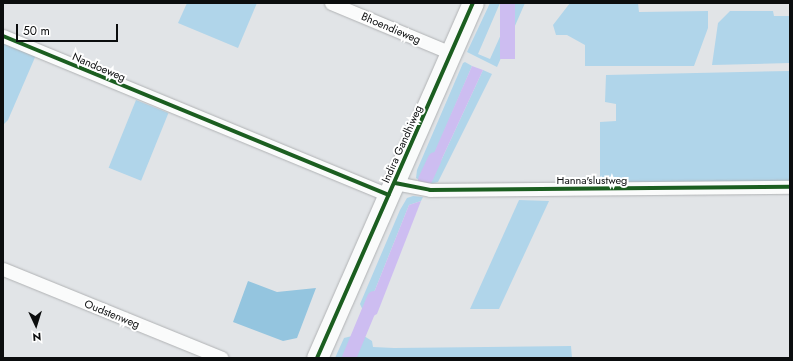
<!DOCTYPE html>
<html>
<head>
<meta charset="utf-8">
<style>
  body { margin:0 }
  #map { position:relative; width:793px; height:361px; overflow:hidden; background:#e1e4e7; font-family:Jost,sans-serif }
  div>[style] { position:absolute }
  .green>* { inset:0; background:#b0d5ea; transform-origin:0 0 }
  .forest>* { inset:0; background:#94c5df }
  .water>* { inset:0; background:#cdbdf1; transform-origin:0 0 }
  .canal>* { height:14px; margin:-7px; padding:0 7px; transform-origin:7px; border-radius:7px; background:#cdbdf1 }
  .roads { filter:drop-shadow(0 0 1px #b0b2b4) drop-shadow(0 0 1px #b0b2b4) }
  .minor>* { height:13px; margin:-6.5px; padding:0 6.5px; transform-origin:6.5px; border-radius:6.5px; background:#fafbfb }
  .primary>* { height:21px; margin:-10.5px; padding:0 10.5px; transform-origin:10.5px; border-radius:10.5px; background:#fafbfb }
  .cycleway>* { height:4px; margin:-2px; padding:0 2px; transform-origin:2px; border-radius:2px; background:#1b5e20 }
  span { translate:-50% -50%; white-space:nowrap; text-align:center; line-height:1.15; -webkit-text-stroke:4px #fff; paint-order:stroke }
  .street-label { font-size:11px; color:#0b0d0e }
  .frame { position:absolute; inset:0; border:4px solid #0b0d0e; pointer-events:none }
  .north { position:absolute; left:16px; top:305px; width:40px; height:40px; -webkit-text-stroke:3px #fff; paint-order:stroke; rotate:176deg; font-size:11px; font-weight:700; line-height:16px; text-align:center; color:#0b0d0e }
  .north::after { content:''; display:block; margin:auto; width:14px; height:18px; background:#0b0d0e; clip-path:polygon(50% 0,100% 100%,50% 72%,0 100%) }
  .scale { position:absolute; left:16px; top:24px; width:102px; height:18px; box-sizing:border-box; border:2px solid #0b0d0e; border-top:0; padding-left:5px; font-size:12px; line-height:14px; white-space:nowrap; color:#0b0d0e; -webkit-text-stroke:3px #fff; paint-order:stroke }
</style>
</head>
<body>
<div id="map">
  <div class="green">
    <div style="clip-path:polygon(187px 3px,257px 3px,238px 48px,178px 23px)"></div>
    <div style="clip-path:polygon(490px 3px,500px 3px,478px 54px,490px 59px,515px 3px,525px 3px,497px 67px,467px 52px)"></div>
    <div style="clip-path:polygon(570px 3px,638px 3px,639px 12px,708px 11px,708px 28px,694px 66px,585px 66px,585px 45px,567px 35px,556px 35px,553px 25px)"></div>
    <div style="clip-path:polygon(730px 11px,773px 11px,774px 16px,790px 16px,790px 63px,712px 65px,718px 23px)"></div>
    <div style="clip-path:polygon(3px 41px,36px 55px,8px 120px,3px 125px)"></div>
    <div style="clip-path:polygon(465px 62px,472px 66px,425px 176px,433px 178px,483px 70px,492px 74px,438px 182px,427px 185px,416px 178px,417px 170px,463px 63px)"></div>
    <div style="clip-path:polygon(790px 71px,790px 183px,600px 185px,600px 122px,616px 121px,616px 104px,605px 102px,606px 75px)"></div>
    <div style="left:136px;top:100px;width:35px;height:73px;rotate:22deg"></div>
    <div style="clip-path:polygon(413px 196px,423px 197px,421px 201px,409px 205px,365px 315px,360px 304px,400px 210px,407px 198px)"></div>
    <div style="clip-path:polygon(519px 200px,549px 201px,499px 309px,470px 309px)"></div>
    <div style="clip-path:polygon(352px 336px,343px 358px,335px 358px,344px 338px)"></div>
    <div style="clip-path:polygon(364px 336px,372px 341px,373px 347px,394px 348px,571px 346px,572px 358px,356px 358px)"></div>
  </div>
  <div class="forest">
    <div style="clip-path:polygon(248px 281px,277px 292px,316px 288px,297px 338px,283px 341px,233px 322px)"></div>
  </div>
  <div class="water">
    <div style="left:500px;top:3px;width:15px;height:56px"></div>
    <div style="clip-path:polygon(472px 66px,483px 70px,433px 178px,424px 176px)"></div>
    <div style="clip-path:polygon(421px 201px,377px 314px,371px 317px,365px 315px,409px 205px)"></div>
    <div style="clip-path:polygon(356px 333px,364px 336px,356px 358px,343px 358px)"></div>
  </div>
  <div class="canal">
    <div style="left:425px;top:180px;width:23px;rotate:-65deg"></div>
    <div style="left:349px;top:358px;width:65px;rotate:-67.4deg"></div>
  </div>
  <div class="roads">
    <div class="minor">
      <div style="left:331px;top:3px;width:130px;rotate:22.6deg"></div>
      <div style="left:3px;top:36px;width:417px;rotate:22.4deg"></div>
      <div style="left:395px;top:183px;width:36px;rotate:11deg"></div>
      <div style="left:430px;top:190px;width:360px;rotate:-0.5deg"></div>
      <div style="left:3px;top:269px;width:236px;rotate:22.1deg"></div>
    </div>
    <div class="primary">
      <div style="left:317px;top:358px;width:388px;rotate:-66.3deg"></div>
    </div>
  </div>
  <div class="cycleway">
    <div style="left:3px;top:36px;width:417px;rotate:22.4deg"></div>
    <div style="left:395px;top:183px;width:36px;rotate:11deg"></div>
    <div style="left:430px;top:190px;width:360px;rotate:-0.5deg"></div>
    <div style="left:317px;top:358px;width:388px;rotate:-66.3deg"></div>
  </div>
  <div class="street-label">
    <span style="left:391px;top:28px;rotate:23deg">Bhoendieweg</span>
    <span style="left:99px;top:67px;rotate:23deg">Nandoeweg</span>
    <span style="left:402px;top:144px;rotate:-66deg">Indira Gandhiweg</span>
    <span style="left:592px;top:180px">Hanna'slustweg</span>
    <span style="left:112px;top:314px;rotate:22deg">Oudstenweg</span>
  </div>
  <div class="frame"></div>
  <div class="north">N</div>
  <div class="scale">50 m</div>
</div>
</body>
</html>
